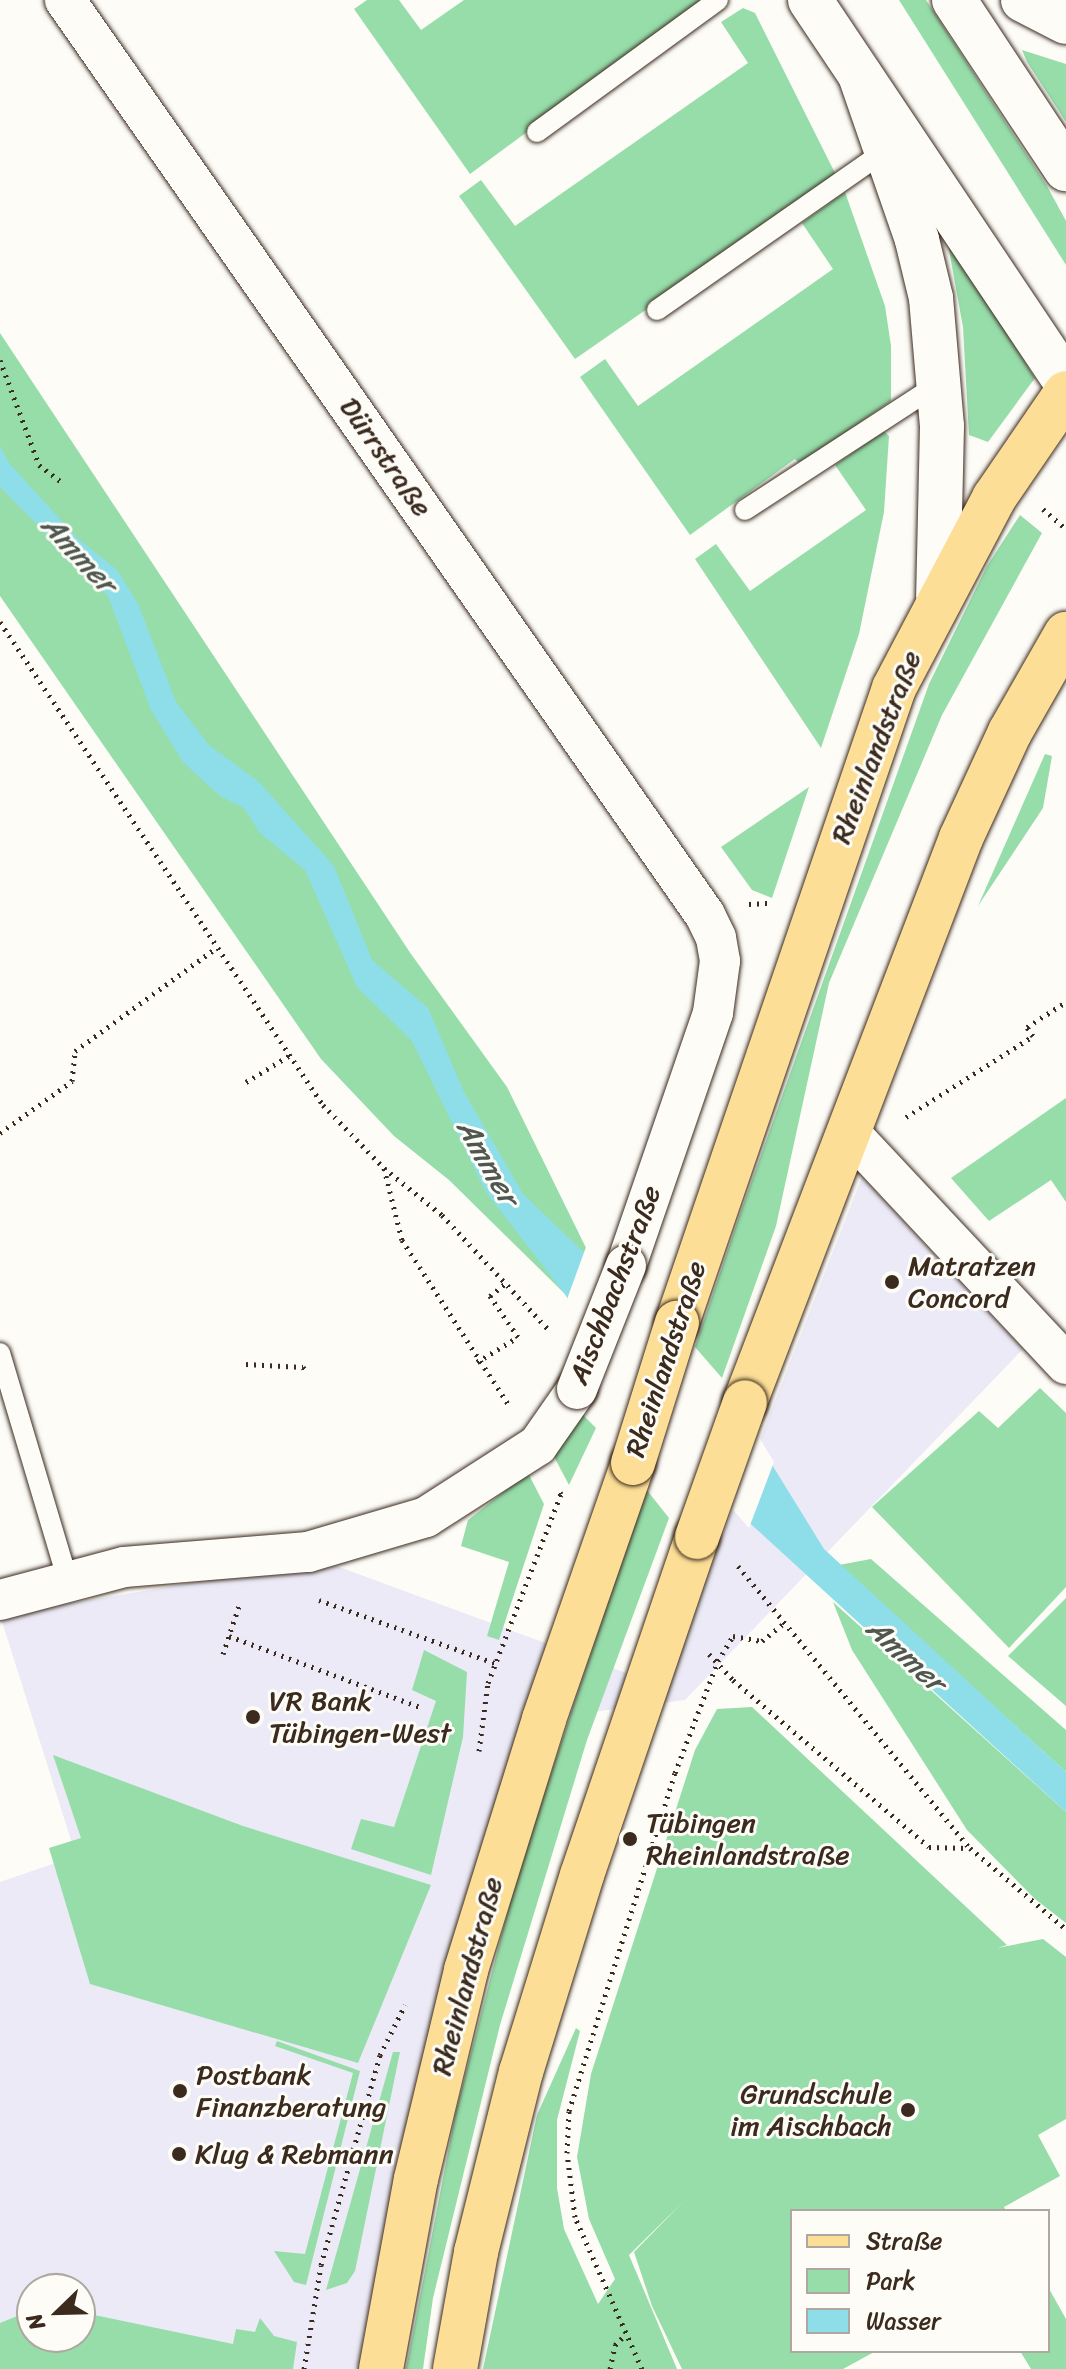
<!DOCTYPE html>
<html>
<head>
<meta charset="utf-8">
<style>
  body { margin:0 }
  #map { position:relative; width:1066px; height:2369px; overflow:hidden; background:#fdfcf7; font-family:Sriracha,sans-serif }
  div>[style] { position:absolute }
  .built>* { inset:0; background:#ebeaf6 }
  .green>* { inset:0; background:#96ddaa }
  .water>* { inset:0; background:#8edee9 }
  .pier>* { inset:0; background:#fdfcf7 }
  .path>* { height:5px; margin-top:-2.5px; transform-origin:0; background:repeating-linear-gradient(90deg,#3b2a1e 0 2px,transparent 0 8px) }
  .roads { filter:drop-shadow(0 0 2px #3b2a1e) drop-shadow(0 0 2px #3b2a1e) }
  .lane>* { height:20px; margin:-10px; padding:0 10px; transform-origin:10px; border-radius:10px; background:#fdfcf7 }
  .street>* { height:40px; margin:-20px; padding:0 20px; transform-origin:20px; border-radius:20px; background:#fdfcf7 }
  .secondary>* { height:44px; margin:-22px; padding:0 22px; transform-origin:22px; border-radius:22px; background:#fdfcf7 }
  .primary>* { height:44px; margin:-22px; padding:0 22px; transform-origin:22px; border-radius:22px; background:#fcde96 }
  .bridges { filter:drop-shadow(0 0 2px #3b2a1e) drop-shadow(0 0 2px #3b2a1e) }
  .street-bridge>* { height:40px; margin:-20px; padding:0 20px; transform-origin:20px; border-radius:20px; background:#fdfcf7 }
  .primary-bridge>* { height:44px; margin:-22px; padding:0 22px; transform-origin:22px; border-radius:22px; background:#fcde96 }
  .dots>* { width:22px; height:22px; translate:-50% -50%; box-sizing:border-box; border:4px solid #fdfcf7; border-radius:50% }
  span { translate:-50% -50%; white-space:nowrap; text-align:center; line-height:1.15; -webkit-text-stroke:6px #fdfcf7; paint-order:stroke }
  .street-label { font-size:28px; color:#3b2a1e }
  .poi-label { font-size:28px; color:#3b2a1e }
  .left { translate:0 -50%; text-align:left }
  .right { translate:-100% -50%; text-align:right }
  .water-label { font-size:30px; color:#505751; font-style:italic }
  .legend { position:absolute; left:790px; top:2209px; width:260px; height:144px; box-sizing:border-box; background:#fdfcf7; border:2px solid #afa8a0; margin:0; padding:10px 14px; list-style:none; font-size:24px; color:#3b2a1e }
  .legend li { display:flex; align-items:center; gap:16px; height:40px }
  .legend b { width:40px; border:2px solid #afa8a0 }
  .north { position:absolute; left:16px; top:2273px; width:80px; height:80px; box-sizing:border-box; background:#fdfcf7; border:2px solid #afa8a0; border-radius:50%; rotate:247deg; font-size:22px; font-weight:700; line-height:32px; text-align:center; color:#3b2a1e }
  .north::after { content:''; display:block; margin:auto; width:28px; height:36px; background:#3b2a1e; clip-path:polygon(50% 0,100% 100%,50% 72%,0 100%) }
</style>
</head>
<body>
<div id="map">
  <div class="built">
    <div style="clip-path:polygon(evenodd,862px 1177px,1023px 1349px,685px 1700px,530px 1720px,368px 2369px,0 2369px,0 1882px,76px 1856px,0 1615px,323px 1561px,664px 1687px,862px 1177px,32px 2289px,80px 2289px,80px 2337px,32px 2337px,32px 2289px)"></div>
  </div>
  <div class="green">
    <div style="clip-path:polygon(367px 0,399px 0,421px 30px,464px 0,706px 0,470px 174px,354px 9px)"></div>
    <div style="clip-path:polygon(899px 0,926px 0,1047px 186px,1066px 221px,1066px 265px)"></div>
    <div style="clip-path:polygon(743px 8px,755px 13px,837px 177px,575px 359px,459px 196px,481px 180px,515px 226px,748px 63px,721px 22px)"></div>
    <div style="clip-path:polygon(1022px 50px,1066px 64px,1066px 122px,1027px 62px)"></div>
    <div style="clip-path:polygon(845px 192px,885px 306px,891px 346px,891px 401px,800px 464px,795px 459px,690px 535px,580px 377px,605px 359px,638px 406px,833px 269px,802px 223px)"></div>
    <div style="clip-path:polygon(947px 239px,1035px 378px,988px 442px,969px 435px,963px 327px)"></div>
    <div style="clip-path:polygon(0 333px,411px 954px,507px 1087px,590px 1256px,564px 1293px,449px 1180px,394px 1136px,321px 1059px,0 596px)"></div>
    <div style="clip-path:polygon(884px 431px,889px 436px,884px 512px,859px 634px,821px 748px,695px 559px,716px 544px,750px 591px,866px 510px,835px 465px)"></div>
    <div style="clip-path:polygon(1020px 515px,1042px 533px,942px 715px,829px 983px,776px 1226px,722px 1378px,695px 1347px,740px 1214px,929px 684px,987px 566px)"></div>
    <div style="clip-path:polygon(1045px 754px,1052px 756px,1043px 808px,978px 906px)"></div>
    <div style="clip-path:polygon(809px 787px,772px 898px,752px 890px,721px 847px)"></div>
    <div style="clip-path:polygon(1066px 1098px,1066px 1202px,1051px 1180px,989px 1221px,951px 1178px)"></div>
    <div style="clip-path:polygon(1040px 1388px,1066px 1413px,1066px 1587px,1009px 1648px,872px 1507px,979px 1411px,998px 1428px)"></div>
    <div style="clip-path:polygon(581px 1413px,596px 1428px,569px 1485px,552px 1453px)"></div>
    <div style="clip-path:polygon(528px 1473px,544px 1504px,499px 1640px,487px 1636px,509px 1562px,461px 1546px,468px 1520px)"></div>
    <div style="clip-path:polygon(646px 1489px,669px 1518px,587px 1740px,500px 2025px,433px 2298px,423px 2369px,406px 2369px,456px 2111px,518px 1872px)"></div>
    <div style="clip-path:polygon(871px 1559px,1066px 1730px,1066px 1772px,839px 1565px)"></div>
    <div style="clip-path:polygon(1066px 1598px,1066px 1706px,1008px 1656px)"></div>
    <div style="clip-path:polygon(833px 1602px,1066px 1812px,1066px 1923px,1035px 1899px,967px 1830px,852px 1650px)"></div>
    <div style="clip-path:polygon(424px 1650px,467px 1672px,463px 1737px,431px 1875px,351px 1849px,361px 1819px,394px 1827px,436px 1701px,412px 1690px)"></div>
    <div style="clip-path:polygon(752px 1707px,1007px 1945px,997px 1948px,1043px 1939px,1066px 1957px,1066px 2119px,1038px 2135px,1060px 2176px,1004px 2207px,1006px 2211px,792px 2211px,792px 2351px,876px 2351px,843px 2369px,682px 2369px,652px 2306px,634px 2252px,683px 2202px,629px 2255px,677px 2369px,483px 2369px,537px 2115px,576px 2028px,580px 2031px,557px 2120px,557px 2188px,564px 2229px,598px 2304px,615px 2279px,589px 2219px,577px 2157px,591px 2074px,695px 1750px,717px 1709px)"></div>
    <div style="clip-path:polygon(53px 1755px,243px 1826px,431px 1885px,358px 2063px,90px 1984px,49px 1848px,81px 1838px)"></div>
    <div style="clip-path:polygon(277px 2041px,360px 2071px,306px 2285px,294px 2282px,274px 2251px,305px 2254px,353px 2073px,275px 2046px)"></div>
    <div style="clip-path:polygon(393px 2052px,400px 2052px,355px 2271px,347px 2283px,326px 2290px)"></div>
    <div style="clip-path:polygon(1048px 2287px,1066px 2319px,1066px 2369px,1031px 2369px,1020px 2351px,1048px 2351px)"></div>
    <div style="clip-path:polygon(32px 2310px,32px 2337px,80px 2337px,80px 2312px,233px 2344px,236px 2329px,255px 2332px,260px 2318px,274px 2336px,297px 2342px,293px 2369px,0 2369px,0 2323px)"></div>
  </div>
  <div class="water">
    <div style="clip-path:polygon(0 446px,9px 463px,76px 537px,117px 570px,138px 604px,176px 702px,209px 745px,259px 782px,334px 866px,372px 960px,428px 1008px,464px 1092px,523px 1194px,724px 1387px,824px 1549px,1066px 1772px,1066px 1812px,742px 1516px,607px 1360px,564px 1293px,486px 1192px,412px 1041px,357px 987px,305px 870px,260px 833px,244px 808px,220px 796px,183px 762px,151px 710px,108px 596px,0 487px)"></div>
  </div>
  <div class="pier">
    <div style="clip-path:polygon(586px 1247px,634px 1283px,727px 1385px,774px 1462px,749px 1528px,604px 1363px,566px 1302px)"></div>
  </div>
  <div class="path">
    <div style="left:0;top:360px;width:112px;rotate:69.6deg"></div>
    <div style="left:39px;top:465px;width:31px;rotate:37deg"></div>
    <div style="left:1043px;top:509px;width:30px;rotate:41deg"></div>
    <div style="left:0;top:622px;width:581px;rotate:56.23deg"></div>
    <div style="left:323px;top:1105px;width:88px;rotate:45.9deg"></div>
    <div style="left:384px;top:1168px;width:75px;rotate:39deg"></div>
    <div style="left:442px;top:1215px;width:157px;rotate:47.1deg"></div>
    <div style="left:749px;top:904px;width:22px;rotate:-3deg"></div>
    <div style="left:246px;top:1082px;width:52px;rotate:-31.5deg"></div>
    <div style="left:906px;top:1117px;width:151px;rotate:-32.5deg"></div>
    <div style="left:1033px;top:1036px;width:11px;rotate:-124deg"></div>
    <div style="left:1027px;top:1027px;width:46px;rotate:-32.7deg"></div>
    <div style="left:0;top:1133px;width:89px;rotate:-35.8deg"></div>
    <div style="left:72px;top:1081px;width:30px;rotate:-84deg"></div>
    <div style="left:75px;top:1051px;width:175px;rotate:-36.1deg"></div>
    <div style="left:384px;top:1168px;width:74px;rotate:76deg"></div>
    <div style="left:402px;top:1240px;width:195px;rotate:57.1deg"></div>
    <div style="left:477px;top:1362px;width:48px;rotate:-31.4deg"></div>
    <div style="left:518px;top:1337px;width:50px;rotate:-124.3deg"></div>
    <div style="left:490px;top:1296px;width:21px;rotate:-39deg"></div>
    <div style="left:246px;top:1364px;width:57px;rotate:3deg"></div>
    <div style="left:303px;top:1367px;width:7px;rotate:56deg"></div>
    <div style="left:738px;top:1566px;width:365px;rotate:50.6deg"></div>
    <div style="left:970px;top:1848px;width:126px;rotate:40.2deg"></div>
    <div style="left:319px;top:1600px;width:187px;rotate:19.7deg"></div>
    <div style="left:229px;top:1636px;width:207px;rotate:20.4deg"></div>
    <div style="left:223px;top:1654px;width:54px;rotate:-71.6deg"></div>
    <div style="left:709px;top:1654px;width:35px;rotate:47deg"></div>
    <div style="left:733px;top:1680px;width:257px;rotate:40.4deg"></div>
    <div style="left:929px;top:1847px;width:40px;rotate:1.4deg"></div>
    <div style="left:479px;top:1751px;width:69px;rotate:-82.5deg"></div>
    <div style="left:488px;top:1683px;width:203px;rotate:-68.9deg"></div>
    <div style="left:561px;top:1494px;width:7px;rotate:-117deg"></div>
    <div style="left:304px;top:2369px;width:105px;rotate:-80.7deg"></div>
    <div style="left:321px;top:2265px;width:218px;rotate:-74.3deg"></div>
    <div style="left:380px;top:2055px;width:56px;rotate:-63.4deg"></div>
    <div style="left:610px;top:2369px;width:25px;rotate:-78deg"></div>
    <div style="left:615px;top:2345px;width:16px;rotate:-45deg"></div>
    <div style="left:642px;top:2369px;width:166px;rotate:-113.8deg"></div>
    <div style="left:575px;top:2217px;width:64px;rotate:-97.1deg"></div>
    <div style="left:567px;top:2153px;width:42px;rotate:-87.3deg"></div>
    <div style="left:569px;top:2111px;width:354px;rotate:-72.6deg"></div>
    <div style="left:675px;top:1773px;width:120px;rotate:-69deg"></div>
    <div style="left:718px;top:1661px;width:29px;rotate:-59deg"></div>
    <div style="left:733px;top:1636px;width:29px;rotate:10deg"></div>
    <div style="left:762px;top:1641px;width:28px;rotate:-39deg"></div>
  </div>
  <div class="roads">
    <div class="lane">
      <div style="left:537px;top:132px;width:224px;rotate:-36.1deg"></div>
      <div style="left:657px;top:310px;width:279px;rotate:-34.9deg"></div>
      <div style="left:745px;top:510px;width:233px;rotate:-33.1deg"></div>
      <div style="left:0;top:1353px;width:238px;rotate:73.4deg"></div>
    </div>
    <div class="street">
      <div style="left:65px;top:0;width:1117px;rotate:55.03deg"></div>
      <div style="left:705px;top:915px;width:25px;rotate:64deg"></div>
      <div style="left:716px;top:938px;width:23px;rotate:80deg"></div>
      <div style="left:720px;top:961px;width:52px;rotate:97.7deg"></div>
      <div style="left:713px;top:1013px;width:267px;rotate:109deg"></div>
      <div style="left:848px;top:1131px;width:319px;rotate:46.9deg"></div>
      <div style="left:0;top:1600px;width:128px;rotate:-14.9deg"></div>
      <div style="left:124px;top:1567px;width:185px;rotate:-4.7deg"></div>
      <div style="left:308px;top:1552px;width:123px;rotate:-16.5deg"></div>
      <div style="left:426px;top:1517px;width:133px;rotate:-32.7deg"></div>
      <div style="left:538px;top:1445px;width:68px;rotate:-55.1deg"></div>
    </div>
    <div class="secondary">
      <div style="left:810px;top:0;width:461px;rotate:56.2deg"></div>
      <div style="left:954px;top:0;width:203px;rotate:56.5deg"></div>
      <div style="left:1023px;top:0;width:48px;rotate:27.1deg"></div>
      <div style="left:860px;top:75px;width:175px;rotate:70.9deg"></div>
      <div style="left:917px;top:240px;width:60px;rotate:76.4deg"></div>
      <div style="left:931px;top:298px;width:128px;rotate:85.1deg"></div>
      <div style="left:942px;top:426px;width:171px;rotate:91.3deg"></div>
    </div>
    <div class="primary">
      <div style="left:677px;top:1323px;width:671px;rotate:-71.13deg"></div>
      <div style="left:894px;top:688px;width:215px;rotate:-62.2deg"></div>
      <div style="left:994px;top:498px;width:127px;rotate:-55.6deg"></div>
      <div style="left:745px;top:1402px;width:604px;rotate:-69.04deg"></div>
      <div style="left:961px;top:838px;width:117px;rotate:-65.2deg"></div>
      <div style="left:1010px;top:732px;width:113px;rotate:-60.3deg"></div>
      <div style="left:381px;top:2369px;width:193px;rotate:-79.6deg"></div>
      <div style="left:416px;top:2179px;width:215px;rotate:-76.5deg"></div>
      <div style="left:466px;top:1970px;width:263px;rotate:-72.7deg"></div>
      <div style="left:544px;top:1719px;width:271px;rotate:-70.8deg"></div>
      <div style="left:455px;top:2369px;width:119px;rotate:-79.8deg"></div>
      <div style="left:476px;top:2252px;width:186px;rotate:-76deg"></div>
      <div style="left:521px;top:2072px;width:206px;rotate:-72.8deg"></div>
      <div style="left:582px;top:1875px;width:357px;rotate:-71.2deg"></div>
    </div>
  </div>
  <div class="bridges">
    <div class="street-bridge">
      <div style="left:577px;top:1389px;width:133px;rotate:-68.4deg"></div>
    </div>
    <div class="primary-bridge">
      <div style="left:633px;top:1463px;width:147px;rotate:-72.6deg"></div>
      <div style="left:697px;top:1537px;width:143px;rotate:-70.4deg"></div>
    </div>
  </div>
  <div class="dots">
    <div style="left:892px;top:1282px;background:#3b2a1e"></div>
    <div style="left:253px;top:1717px;background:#3b2a1e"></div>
    <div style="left:630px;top:1839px;background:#3b2a1e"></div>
    <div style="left:180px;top:2091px;background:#3b2a1e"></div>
    <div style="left:908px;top:2110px;background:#3b2a1e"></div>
    <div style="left:179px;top:2154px;background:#3b2a1e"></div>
  </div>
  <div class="street-label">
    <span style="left:386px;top:457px;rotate:55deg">Dürrstraße</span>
    <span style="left:876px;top:747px;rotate:-69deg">Rheinlandstraße</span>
    <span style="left:615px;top:1285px;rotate:-69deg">Aischbachstraße</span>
    <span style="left:666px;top:1359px;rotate:-72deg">Rheinlandstraße</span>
    <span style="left:467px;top:1976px;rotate:-75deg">Rheinlandstraße</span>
  </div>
  <div class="poi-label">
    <span class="left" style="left:908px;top:1282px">Matratzen<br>Concord</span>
    <span class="left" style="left:269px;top:1717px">VR Bank<br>Tübingen-West</span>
    <span class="left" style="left:646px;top:1839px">Tübingen<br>Rheinlandstraße</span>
    <span class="left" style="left:196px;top:2091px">Postbank<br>Finanzberatung</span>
    <span class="right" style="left:892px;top:2110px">Grundschule<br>im Aischbach</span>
    <span class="left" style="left:195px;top:2154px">Klug &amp; Rebmann</span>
  </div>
  <div class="water-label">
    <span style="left:79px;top:554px;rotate:47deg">Ammer</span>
    <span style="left:488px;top:1162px;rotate:60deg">Ammer</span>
    <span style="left:906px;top:1655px;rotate:42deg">Ammer</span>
  </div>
  <ul class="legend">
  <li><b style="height:10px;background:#fcde96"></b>Straße</li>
  <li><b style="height:22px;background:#96ddaa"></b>Park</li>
  <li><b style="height:22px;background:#8edee9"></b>Wasser</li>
  </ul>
  <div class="north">N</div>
</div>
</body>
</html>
